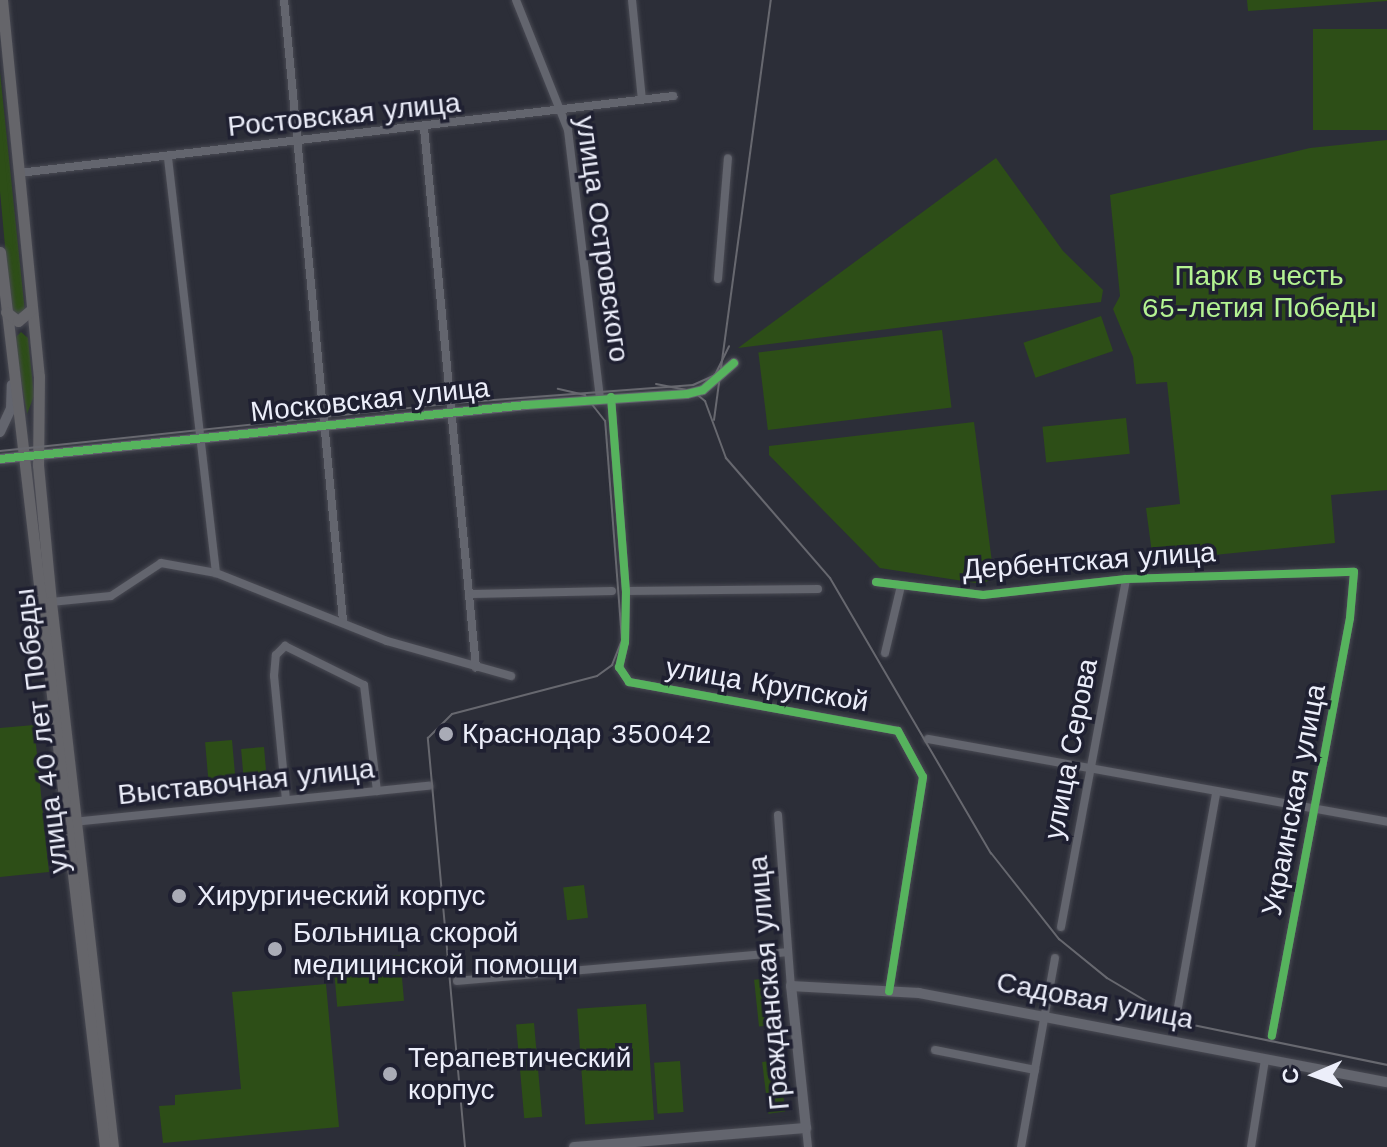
<!DOCTYPE html>
<html>
<head>
<meta charset="utf-8">
<style>
  body { margin:0 }
  #map { position:relative; width:1387px; height:1147px; overflow:hidden; background:#2c2e38; font-family:"Work Sans",sans-serif }
  div>[style] { position:absolute }
  .green>* { inset:0; background:#2d4e17; transform-origin:0 0 }
  .roads { filter:drop-shadow(0 0 2px #494a53) drop-shadow(0 0 2px #494a53) }
  .minor>* { height:8px; margin:-4px; padding:0 4px; transform-origin:4px; border-radius:4px; background:#63656e }
  .tertiary>* { height:10px; margin:-5px; padding:0 5px; transform-origin:5px; border-radius:5px; background:#63656e }
  .secondary>* { height:11px; margin:-5.5px; padding:0 5.5px; transform-origin:5.5px; border-radius:5.5px; background:#65656a }
  .tram>* { height:2px; margin:-1px; padding:0 1px; transform-origin:1px; border-radius:1px; background:#67686f }
  .cycleway>* { height:8px; margin:-4px; padding:0 4px; transform-origin:4px; border-radius:4px; background:#56b35d }
  .dots>* { width:22px; height:22px; translate:-50% -50%; box-sizing:border-box; border:4px solid #1f2031; border-radius:50% }
  span { translate:-50% -50%; white-space:nowrap; text-align:center; line-height:1.15; -webkit-text-stroke:7px #1f2031; paint-order:stroke }
  .street-label { font-size:28px; color:#eceefa }
  .park-label { font-size:28px; color:#b4f392 }
  .poi-label { font-size:28px; color:#eceefa }
  .left { translate:0 -50%; text-align:left }
  .north { position:absolute; left:1275px; top:1035px; width:80px; height:80px; -webkit-text-stroke:6px #1f2031; paint-order:stroke; rotate:268deg; font-size:22px; font-weight:700; line-height:32px; text-align:center; color:#eceefa }
  .north::after { content:''; display:block; margin:auto; width:28px; height:36px; background:#eceefa; clip-path:polygon(50% 0,100% 100%,50% 72%,0 100%) }
</style>
</head>
<body>
<div id="map">
  <div class="green">
    <div style="clip-path:polygon(1247px 0,1387px 0,1387px 1px,1248px 11px)"></div>
    <div style="left:1387px;top:29px;width:101px;height:74px;rotate:90deg"></div>
    <div style="clip-path:polygon(0 72px,25px 312px,22px 317px,11px 312px,0 191px)"></div>
    <div style="clip-path:polygon(1387px 140px,1387px 490px,1331px 495px,1335px 543px,1153px 561px,1146px 508px,1180px 504px,1167px 382px,1136px 384px,1133px 357px,1113px 309px,1120px 296px,1110px 195px,1310px 148px)"></div>
    <div style="clip-path:polygon(996px 158px,1063px 251px,1103px 290px,1101px 302px,738px 348px)"></div>
    <div style="left:1101px;top:316px;width:37px;height:82px;rotate:71deg"></div>
    <div style="left:942px;top:330px;width:78px;height:185px;rotate:83deg"></div>
    <div style="clip-path:polygon(21px 332px,28px 338px,34px 396px,27px 414px,14px 339px)"></div>
    <div style="left:1126px;top:418px;width:36px;height:84px;rotate:84deg"></div>
    <div style="clip-path:polygon(974px 422px,994px 578px,982px 584px,880px 568px,769px 455px,769px 446px)"></div>
    <div style="clip-path:polygon(34px 725px,49px 872px,0 877px,0 728px)"></div>
    <div style="left:232px;top:740px;width:44px;height:27px;rotate:85deg"></div>
    <div style="left:264px;top:747px;width:33px;height:23px;rotate:85deg"></div>
    <div style="left:584px;top:885px;width:33px;height:21px;rotate:83deg"></div>
    <div style="left:400px;top:955px;width:46px;height:67px;rotate:85deg"></div>
    <div style="left:771px;top:978px;width:47px;height:17px;rotate:84deg"></div>
    <div style="clip-path:polygon(326px 984px,339px 1127px,163px 1143px,159px 1106px,175px 1105px,175px 1095px,241px 1089px,232px 992px)"></div>
    <div style="left:646px;top:1004px;width:116px;height:69px;rotate:86deg"></div>
    <div style="left:534px;top:1023px;width:94px;height:18px;rotate:85deg"></div>
    <div style="left:779px;top:1060px;width:52px;height:17px;rotate:83deg"></div>
    <div style="left:680px;top:1061px;width:51px;height:26px;rotate:86deg"></div>
  </div>
  <div class="roads">
    <div class="minor">
      <div style="left:284px;top:0;width:624px;rotate:84.57deg"></div>
      <div style="left:516px;top:0;width:140px;rotate:68.2deg"></div>
      <div style="left:568px;top:130px;width:270px;rotate:83.2deg"></div>
      <div style="left:632px;top:0;width:100px;rotate:84.3deg"></div>
      <div style="left:424px;top:128px;width:542px;rotate:84.49deg"></div>
      <div style="left:168px;top:158px;width:418px;rotate:83.4deg"></div>
      <div style="left:19px;top:173px;width:659px;rotate:-6.71deg"></div>
      <div style="left:718px;top:279px;width:121px;rotate:-85.3deg"></div>
      <div style="left:611px;top:397px;width:195px;rotate:85.6deg"></div>
      <div style="left:626px;top:591px;width:51px;rotate:91.1deg"></div>
      <div style="left:625px;top:642px;width:26px;rotate:103deg"></div>
      <div style="left:619px;top:667px;width:18px;rotate:56deg"></div>
      <div style="left:629px;top:682px;width:273px;rotate:10.3deg"></div>
      <div style="left:898px;top:731px;width:52px;rotate:61.5deg"></div>
      <div style="left:923px;top:777px;width:217px;rotate:99deg"></div>
      <div style="left:876px;top:582px;width:108px;rotate:6.9deg"></div>
      <div style="left:983px;top:595px;width:144px;rotate:-6.4deg"></div>
      <div style="left:1126px;top:579px;width:228px;rotate:-1.8deg"></div>
      <div style="left:1354px;top:572px;width:46px;rotate:95deg"></div>
      <div style="left:1350px;top:618px;width:425px;rotate:100.6deg"></div>
      <div style="left:626px;top:591px;width:192px;rotate:-0.6deg"></div>
      <div style="left:472px;top:594px;width:140px;rotate:-1.2deg"></div>
      <div style="left:51px;top:602px;width:60px;rotate:-5.7deg"></div>
      <div style="left:111px;top:596px;width:60px;rotate:-33.4deg"></div>
      <div style="left:161px;top:563px;width:56px;rotate:10.3deg"></div>
      <div style="left:216px;top:573px;width:184px;rotate:21.7deg"></div>
      <div style="left:387px;top:641px;width:129px;rotate:15.8deg"></div>
      <div style="left:885px;top:653px;width:69px;rotate:-76.6deg"></div>
      <div style="left:928px;top:739px;width:466px;rotate:10.2deg"></div>
      <div style="left:286px;top:800px;width:125px;rotate:-95.5deg"></div>
      <div style="left:274px;top:676px;width:21px;rotate:-85deg"></div>
      <div style="left:276px;top:655px;width:13px;rotate:-45deg"></div>
      <div style="left:285px;top:646px;width:88px;rotate:26.3deg"></div>
      <div style="left:364px;top:685px;width:107px;rotate:83deg"></div>
      <div style="left:778px;top:815px;width:171px;rotate:85.7deg"></div>
      <div style="left:72px;top:822px;width:359px;rotate:-5.8deg"></div>
      <div style="left:1061px;top:927px;width:354px;rotate:-79.4deg"></div>
      <div style="left:457px;top:981px;width:332px;rotate:-5deg"></div>
      <div style="left:1177px;top:1013px;width:222px;rotate:-79.9deg"></div>
      <div style="left:935px;top:1050px;width:102px;rotate:11.3deg"></div>
      <div style="left:806px;top:1128px;width:19px;rotate:84deg"></div>
      <div style="left:1021px;top:1147px;width:192px;rotate:-79.8deg"></div>
      <div style="left:1251px;top:1147px;width:88px;rotate:-80.9deg"></div>
    </div>
    <div class="tertiary">
      <div style="left:0;top:432px;width:26px;rotate:-65deg"></div>
      <div style="left:11px;top:408px;width:23px;rotate:-88deg"></div>
      <div style="left:0;top:459px;width:529px;rotate:-5.86deg"></div>
      <div style="left:526px;top:405px;width:161px;rotate:-3.9deg"></div>
      <div style="left:687px;top:394px;width:16px;rotate:-14deg"></div>
      <div style="left:703px;top:390px;width:41px;rotate:-41.1deg"></div>
      <div style="left:574px;top:1147px;width:233px;rotate:-4.7deg"></div>
      <div style="left:806px;top:1128px;width:143px;rotate:-96deg"></div>
      <div style="left:791px;top:986px;width:128px;rotate:3.1deg"></div>
      <div style="left:919px;top:993px;width:476px;rotate:10.8deg"></div>
    </div>
    <div class="secondary">
      <div style="left:2px;top:0;width:378px;rotate:84.4deg"></div>
      <div style="left:39px;top:376px;width:89px;rotate:90.6deg"></div>
      <div style="left:38px;top:465px;width:138px;rotate:84.6deg"></div>
      <div style="left:51px;top:602px;width:549px;rotate:83.51deg"></div>
      <div style="left:0;top:252px;width:901px;rotate:83.31deg"></div>
      <div style="left:6px;top:312px;width:15px;rotate:37deg"></div>
      <div style="left:18px;top:321px;width:17px;rotate:-40deg"></div>
    </div>
  </div>
  <div class="tram">
    <div style="left:656px;top:384px;width:38px;rotate:11deg"></div>
    <div style="left:693px;top:391px;width:16px;rotate:40deg"></div>
    <div style="left:705px;top:401px;width:61px;rotate:69.8deg"></div>
    <div style="left:726px;top:458px;width:159px;rotate:49.1deg"></div>
    <div style="left:830px;top:578px;width:319px;rotate:59.7deg"></div>
    <div style="left:991px;top:853px;width:110px;rotate:51.7deg"></div>
    <div style="left:1059px;top:939px;width:62px;rotate:39.1deg"></div>
    <div style="left:1107px;top:978px;width:88px;rotate:30.6deg"></div>
    <div style="left:1183px;top:1023px;width:208px;rotate:11.6deg"></div>
    <div style="left:714px;top:420px;width:424px;rotate:-82.3deg"></div>
    <div style="left:0;top:451px;width:457px;rotate:-6deg"></div>
    <div style="left:454px;top:403px;width:240px;rotate:-4.3deg"></div>
    <div style="left:693px;top:385px;width:24px;rotate:-24deg"></div>
    <div style="left:715px;top:375px;width:32px;rotate:-64deg"></div>
    <div style="left:465px;top:1147px;width:411px;rotate:-95.2deg"></div>
    <div style="left:428px;top:738px;width:34px;rotate:-45deg"></div>
    <div style="left:452px;top:714px;width:150px;rotate:-14.7deg"></div>
    <div style="left:597px;top:676px;width:19px;rotate:-36deg"></div>
    <div style="left:612px;top:665px;width:27px;rotate:-68deg"></div>
    <div style="left:622px;top:640px;width:220px;rotate:-94.4deg"></div>
    <div style="left:605px;top:421px;width:33px;rotate:-128deg"></div>
    <div style="left:585px;top:395px;width:28px;rotate:-167deg"></div>
  </div>
  <div class="cycleway">
    <div style="left:611px;top:397px;width:195px;rotate:85.6deg"></div>
    <div style="left:626px;top:591px;width:51px;rotate:91.1deg"></div>
    <div style="left:625px;top:642px;width:26px;rotate:103deg"></div>
    <div style="left:619px;top:667px;width:18px;rotate:56deg"></div>
    <div style="left:629px;top:682px;width:273px;rotate:10.3deg"></div>
    <div style="left:898px;top:731px;width:52px;rotate:61.5deg"></div>
    <div style="left:923px;top:777px;width:217px;rotate:99deg"></div>
    <div style="left:0;top:459px;width:529px;rotate:-5.86deg"></div>
    <div style="left:526px;top:405px;width:161px;rotate:-3.9deg"></div>
    <div style="left:687px;top:394px;width:16px;rotate:-14deg"></div>
    <div style="left:703px;top:390px;width:41px;rotate:-41.1deg"></div>
    <div style="left:876px;top:582px;width:108px;rotate:6.9deg"></div>
    <div style="left:983px;top:595px;width:144px;rotate:-6.4deg"></div>
    <div style="left:1126px;top:579px;width:228px;rotate:-1.8deg"></div>
    <div style="left:1354px;top:572px;width:46px;rotate:95deg"></div>
    <div style="left:1350px;top:618px;width:425px;rotate:100.6deg"></div>
  </div>
  <div class="dots">
    <div style="left:446px;top:734px;background:#a9abb6"></div>
    <div style="left:179px;top:896px;background:#a9abb6"></div>
    <div style="left:275px;top:949px;background:#a9abb6"></div>
    <div style="left:390px;top:1074px;background:#a9abb6"></div>
  </div>
  <div class="street-label">
    <span style="left:344px;top:115px;rotate:-6deg">Ростовская улица</span>
    <span style="left:602px;top:239px;rotate:82deg">улица Островского</span>
    <span style="left:370px;top:400px;rotate:-6deg">Московская улица</span>
    <span style="left:1089px;top:561px;rotate:-4deg">Дербентская улица</span>
    <span style="left:767px;top:685px;rotate:10deg">улица Крупской</span>
    <span style="left:42px;top:731px;rotate:-97deg">улица 40 лет Победы</span>
    <span style="left:1071px;top:749px;rotate:-79deg">улица Серова</span>
    <span style="left:246px;top:782px;rotate:-6deg">Выставочная улица</span>
    <span style="left:1294px;top:800px;rotate:-79deg">Украинская улица</span>
    <span style="left:769px;top:983px;rotate:-95deg">Гражданская улица</span>
    <span style="left:1095px;top:1001px;rotate:11deg">Садовая улица</span>
  </div>
  <div class="park-label">
    <span style="left:1259px;top:292px">Парк в честь<br>65-летия Победы</span>
  </div>
  <div class="poi-label">
    <span class="left" style="left:462px;top:734px">Краснодар 350042</span>
    <span class="left" style="left:197px;top:896px">Хирургический корпус</span>
    <span class="left" style="left:293px;top:949px">Больница скорой<br>медицинской помощи</span>
    <span class="left" style="left:408px;top:1074px">Терапевтический<br>корпус</span>
  </div>
  <div class="north">С</div>
</div>
</body>
</html>
